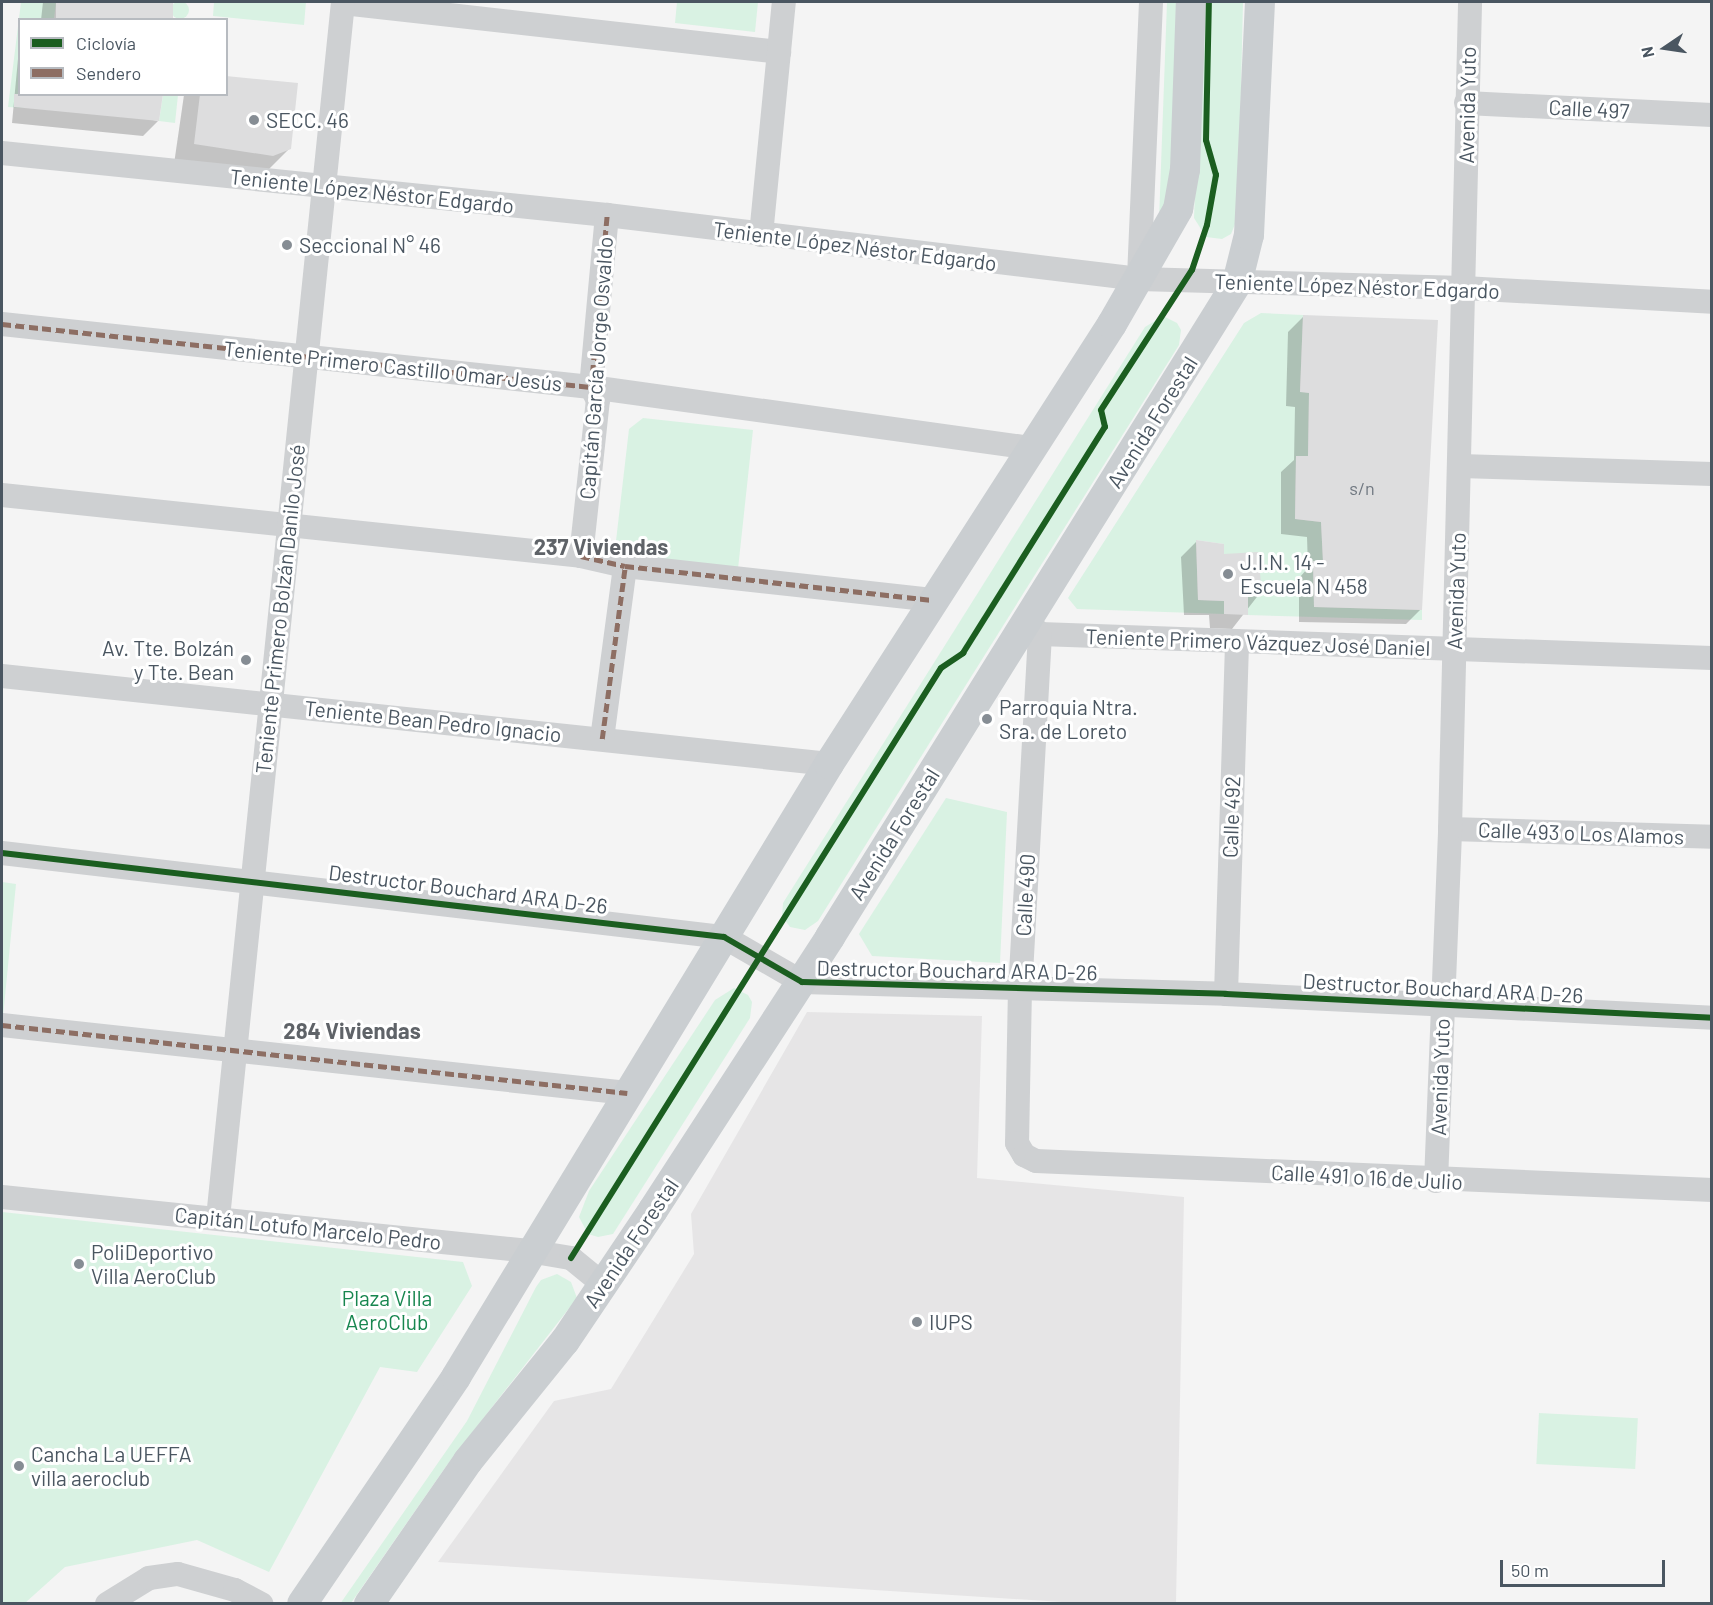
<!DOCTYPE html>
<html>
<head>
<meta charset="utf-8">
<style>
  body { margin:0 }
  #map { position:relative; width:1713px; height:1605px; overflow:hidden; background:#f4f4f4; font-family:Barlow,sans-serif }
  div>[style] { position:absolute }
  .education>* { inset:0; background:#e6e5e6 }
  .green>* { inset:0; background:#d9f2e3; transform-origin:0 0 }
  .round { border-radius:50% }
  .shadow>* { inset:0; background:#0003 }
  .building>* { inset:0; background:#ddddde; transform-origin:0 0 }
  .minor>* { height:24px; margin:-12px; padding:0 12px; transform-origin:12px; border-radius:12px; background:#ced0d2 }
  .major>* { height:30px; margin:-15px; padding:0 15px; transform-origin:15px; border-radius:15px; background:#caced1 }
  .quiet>* { height:4.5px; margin-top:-2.25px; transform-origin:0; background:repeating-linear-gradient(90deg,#8d6e63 0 9px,transparent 0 13.5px) }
  .cycleway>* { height:6px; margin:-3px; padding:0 3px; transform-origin:3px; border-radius:3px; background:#1b5e20 }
  .dots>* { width:16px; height:16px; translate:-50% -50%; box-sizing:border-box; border:3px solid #fff; border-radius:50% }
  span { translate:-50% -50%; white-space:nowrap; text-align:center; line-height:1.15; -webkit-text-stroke:6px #fff; paint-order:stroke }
  .number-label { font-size:18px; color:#707881 }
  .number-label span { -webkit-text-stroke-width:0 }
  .street-label { font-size:21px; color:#4a5661 }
  .poi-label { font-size:21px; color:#4a5661 }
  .left { translate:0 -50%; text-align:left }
  .right { translate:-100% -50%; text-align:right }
  .park-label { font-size:21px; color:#17864f }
  .neighbourhood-label { font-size:22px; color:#5f6368; font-weight:700 }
  .frame { position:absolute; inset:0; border:3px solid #4a5661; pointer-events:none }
  .legend { position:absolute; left:18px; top:18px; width:210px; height:78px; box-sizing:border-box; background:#fff; border:2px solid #b7bbc0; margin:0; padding:8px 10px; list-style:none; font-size:18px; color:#4a5661 }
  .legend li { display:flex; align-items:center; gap:12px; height:30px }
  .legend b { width:30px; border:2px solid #b7bbc0 }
  .north { position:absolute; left:1635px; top:18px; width:60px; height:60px; -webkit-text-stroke:4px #fff; paint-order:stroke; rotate:257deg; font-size:16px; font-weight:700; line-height:24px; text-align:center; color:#4a5661 }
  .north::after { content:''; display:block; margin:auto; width:21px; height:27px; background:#4a5661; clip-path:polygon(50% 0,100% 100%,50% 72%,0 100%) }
  .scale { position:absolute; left:1500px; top:1560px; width:165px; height:27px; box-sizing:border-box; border:3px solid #4a5661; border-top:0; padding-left:8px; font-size:18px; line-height:21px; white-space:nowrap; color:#4a5661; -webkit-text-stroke:4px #fff; paint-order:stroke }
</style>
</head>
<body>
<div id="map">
  <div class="education">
    <div style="clip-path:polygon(807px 1012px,982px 1016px,977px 1178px,1184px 1197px,1176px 1603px,1077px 1603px,438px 1562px,554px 1401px,611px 1389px,694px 1254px,691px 1214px)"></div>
  </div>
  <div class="green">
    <div class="round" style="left:171px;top:1px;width:18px;height:18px"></div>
    <div style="clip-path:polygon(21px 2px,56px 2px,54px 19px,20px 20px,20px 94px,28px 95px,26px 108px,8px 107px)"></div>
    <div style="clip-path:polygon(214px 2px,306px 2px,304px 25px,213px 16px)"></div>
    <div style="clip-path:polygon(677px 2px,758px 2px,755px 32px,675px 23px)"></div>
    <div style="clip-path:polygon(1167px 2px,1176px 2px,1175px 162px,1164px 220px,1159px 220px)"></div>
    <div style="clip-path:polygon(1202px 2px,1243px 2px,1238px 217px,1231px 234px,1222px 239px,1206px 237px,1194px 218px)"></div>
    <div style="clip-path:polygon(163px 95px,178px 95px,175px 123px,159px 121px)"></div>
    <div style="clip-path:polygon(1261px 313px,1303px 315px,1300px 391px,1309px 393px,1308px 456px,1296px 456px,1295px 519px,1321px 522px,1323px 562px,1313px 562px,1314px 607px,1422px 610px,1422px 620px,1248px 615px,1248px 595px,1261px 594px,1224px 554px,1224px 544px,1196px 540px,1198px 600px,1224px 601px,1224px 614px,1077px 609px,1068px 598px,1244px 323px)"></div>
    <div style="clip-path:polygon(1163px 316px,1177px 323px,1181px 330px,1179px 345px,818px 921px,805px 930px,790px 927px,782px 916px,783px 903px,1145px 327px)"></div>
    <div style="clip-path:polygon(643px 418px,753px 430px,738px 569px,614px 558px,629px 429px)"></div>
    <div style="clip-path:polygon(946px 798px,1007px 812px,1000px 963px,872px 956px,859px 934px)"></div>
    <div style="clip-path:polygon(2px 882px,16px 884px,3px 1017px,2px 1017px)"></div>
    <div style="clip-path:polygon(734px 988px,748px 995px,752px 1002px,750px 1018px,613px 1234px,598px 1237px,588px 1234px,579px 1217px,589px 1191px,715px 1000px)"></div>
    <div style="clip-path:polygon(2px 1212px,463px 1262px,472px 1286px,417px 1372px,380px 1367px,269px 1572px,197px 1540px,65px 1567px,25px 1603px,2px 1603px)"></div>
    <div style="clip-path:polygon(557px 1274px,571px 1282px,577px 1298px,447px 1465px,351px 1603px,340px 1604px,467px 1421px,536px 1287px,541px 1280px)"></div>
    <div style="left:1539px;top:1413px;width:99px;height:51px;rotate:3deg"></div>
  </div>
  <div class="shadow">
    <div style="clip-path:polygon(43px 2px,172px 2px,170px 18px,179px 20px,41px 20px)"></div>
    <div style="clip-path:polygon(19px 48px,20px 94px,158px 121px,143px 136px,12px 123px)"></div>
    <div style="clip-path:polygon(226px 94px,290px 148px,269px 169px,174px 164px,184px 95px)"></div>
    <div style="clip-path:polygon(1303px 317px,1421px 609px,1406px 624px,1299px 622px,1299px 578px,1308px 568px,1307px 537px,1281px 534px,1281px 472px,1294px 460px,1295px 407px,1286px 406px,1288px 332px)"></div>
    <div style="clip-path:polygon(1196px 542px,1223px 556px,1260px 593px,1232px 629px,1210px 628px,1209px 615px,1184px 615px,1181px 557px)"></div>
  </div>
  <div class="building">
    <div style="left:56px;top:2px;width:117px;height:18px"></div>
    <div style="clip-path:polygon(226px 76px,298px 83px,291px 149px,273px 156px,194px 144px,200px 94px,226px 94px)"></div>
    <div style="clip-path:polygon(14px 94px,163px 94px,159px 121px,14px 107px)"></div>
    <div style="clip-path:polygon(1303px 315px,1438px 320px,1422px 610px,1314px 607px,1313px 561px,1323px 562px,1321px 522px,1295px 519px,1296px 456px,1308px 456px,1309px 393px,1300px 392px)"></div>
    <div style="clip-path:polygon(1196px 540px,1224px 544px,1224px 554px,1258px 552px,1262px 594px,1248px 595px,1248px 615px,1224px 614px,1224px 601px,1198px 600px)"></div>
  </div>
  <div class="minor">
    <div style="left:343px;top:3px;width:439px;rotate:6.4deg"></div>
    <div style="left:1466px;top:103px;width:246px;rotate:2.8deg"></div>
    <div style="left:2px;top:153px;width:608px;rotate:5.85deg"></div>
    <div style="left:607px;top:215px;width:536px;rotate:6.86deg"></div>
    <div style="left:1139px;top:279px;width:325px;rotate:1.6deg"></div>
    <div style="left:1464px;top:288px;width:248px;rotate:3.2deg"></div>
    <div style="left:761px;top:235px;width:234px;rotate:-84.4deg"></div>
    <div style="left:1139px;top:277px;width:275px;rotate:-87.5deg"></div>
    <div style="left:2px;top:324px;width:592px;rotate:6.11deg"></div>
    <div style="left:591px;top:387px;width:446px;rotate:7.9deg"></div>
    <div style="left:1460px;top:466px;width:252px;rotate:1.8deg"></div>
    <div style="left:2px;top:495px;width:582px;rotate:6.01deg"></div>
    <div style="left:581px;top:556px;width:45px;rotate:12.8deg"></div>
    <div style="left:625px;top:566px;width:309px;rotate:6.3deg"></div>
    <div style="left:581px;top:556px;width:157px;rotate:-83.8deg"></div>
    <div style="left:598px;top:400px;width:15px;rotate:-118deg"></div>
    <div style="left:591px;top:387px;width:173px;rotate:-84.7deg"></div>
    <div style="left:1029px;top:623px;width:16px;rotate:45deg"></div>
    <div style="left:1040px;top:634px;width:672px;rotate:2.05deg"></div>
    <div style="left:1040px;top:634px;width:355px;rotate:93.2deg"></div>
    <div style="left:1020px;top:988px;width:155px;rotate:91.1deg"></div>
    <div style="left:1017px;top:1143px;width:14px;rotate:60deg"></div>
    <div style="left:1024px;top:1155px;width:13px;rotate:27deg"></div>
    <div style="left:1036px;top:1161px;width:677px;rotate:2.46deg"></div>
    <div style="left:2px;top:676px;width:832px;rotate:6.07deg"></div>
    <div style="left:602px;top:739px;width:175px;rotate:-82.4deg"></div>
    <div style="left:1450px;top:829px;width:262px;rotate:1.7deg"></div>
    <div style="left:2px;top:853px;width:727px;rotate:6.64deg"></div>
    <div style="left:724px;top:937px;width:90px;rotate:30deg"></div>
    <div style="left:802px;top:982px;width:424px;rotate:1.6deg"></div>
    <div style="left:1226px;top:994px;width:487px;rotate:2.8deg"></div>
    <div style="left:1226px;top:994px;width:353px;rotate:-88.2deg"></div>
    <div style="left:2px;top:1025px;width:629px;rotate:6.21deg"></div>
    <div style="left:1436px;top:1181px;width:352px;rotate:-87.7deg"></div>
    <div style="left:1450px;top:829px;width:827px;rotate:-88.61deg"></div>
    <div style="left:2px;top:1197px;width:530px;rotate:5.85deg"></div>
    <div style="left:529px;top:1251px;width:43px;rotate:9.5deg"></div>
    <div style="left:571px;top:1258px;width:43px;rotate:39.3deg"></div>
    <div style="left:218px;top:1218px;width:1222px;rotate:-84.13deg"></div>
    <div style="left:107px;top:1604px;width:49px;rotate:-31.8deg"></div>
    <div style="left:149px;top:1578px;width:29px;rotate:-8deg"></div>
    <div style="left:178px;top:1574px;width:59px;rotate:15.7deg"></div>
    <div style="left:235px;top:1590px;width:30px;rotate:28deg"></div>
  </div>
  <div class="major">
    <div style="left:302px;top:1604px;width:274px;rotate:-55.8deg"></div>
    <div style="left:456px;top:1377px;width:718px;rotate:-58.68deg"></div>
    <div style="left:829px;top:764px;width:523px;rotate:-57.25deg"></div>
    <div style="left:1112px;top:324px;width:133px;rotate:-60.1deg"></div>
    <div style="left:1178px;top:209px;width:40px;rotate:-80deg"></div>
    <div style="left:1185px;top:170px;width:168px;rotate:-88deg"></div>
    <div style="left:369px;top:1604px;width:174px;rotate:-55.3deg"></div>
    <div style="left:468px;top:1461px;width:154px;rotate:-51.1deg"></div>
    <div style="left:565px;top:1341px;width:158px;rotate:-56.1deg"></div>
    <div style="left:653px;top:1210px;width:325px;rotate:-57deg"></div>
    <div style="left:830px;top:937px;width:770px;rotate:-58.1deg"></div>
    <div style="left:1237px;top:283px;width:49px;rotate:-76deg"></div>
    <div style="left:1249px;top:235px;width:233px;rotate:-87.3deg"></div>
  </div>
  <div class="quiet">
    <div style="left:2px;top:324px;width:592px;rotate:6.11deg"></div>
    <div style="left:591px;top:387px;width:173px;rotate:-84.7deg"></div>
    <div style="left:581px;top:556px;width:45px;rotate:12.8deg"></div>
    <div style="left:625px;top:566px;width:309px;rotate:6.3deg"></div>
    <div style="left:602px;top:739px;width:175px;rotate:-82.4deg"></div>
    <div style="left:2px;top:1025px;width:629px;rotate:6.21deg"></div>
  </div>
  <div class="cycleway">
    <div style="left:2px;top:853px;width:727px;rotate:6.64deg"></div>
    <div style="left:724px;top:937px;width:90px;rotate:30deg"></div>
    <div style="left:802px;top:982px;width:424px;rotate:1.6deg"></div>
    <div style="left:1226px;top:994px;width:487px;rotate:2.8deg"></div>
    <div style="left:571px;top:1258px;width:696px;rotate:-57.91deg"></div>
    <div style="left:941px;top:668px;width:27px;rotate:-34deg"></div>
    <div style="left:963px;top:653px;width:267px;rotate:-57.9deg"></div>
    <div style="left:1105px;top:427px;width:17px;rotate:-103deg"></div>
    <div style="left:1101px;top:410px;width:167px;rotate:-57deg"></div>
    <div style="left:1192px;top:270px;width:47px;rotate:-71.6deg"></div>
    <div style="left:1207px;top:225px;width:51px;rotate:-79.8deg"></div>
    <div style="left:1216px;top:175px;width:36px;rotate:-106deg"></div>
    <div style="left:1206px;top:140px;width:138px;rotate:-88.8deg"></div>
  </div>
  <div class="dots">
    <div style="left:254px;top:120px;background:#868d94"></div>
    <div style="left:287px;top:245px;background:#868d94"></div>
    <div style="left:1228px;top:574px;background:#868d94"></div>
    <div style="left:246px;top:660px;background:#868d94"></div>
    <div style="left:987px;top:719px;background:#868d94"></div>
    <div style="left:79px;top:1264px;background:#868d94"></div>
    <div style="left:917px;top:1322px;background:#868d94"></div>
    <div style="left:19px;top:1466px;background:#868d94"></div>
  </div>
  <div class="number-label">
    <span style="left:1362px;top:488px">s/n</span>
  </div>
  <div class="street-label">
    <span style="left:1467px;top:105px;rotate:-89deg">Avenida Yuto</span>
    <span style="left:1589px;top:109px;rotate:3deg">Calle 497</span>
    <span style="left:372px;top:191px;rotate:6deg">Teniente López Néstor Edgardo</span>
    <span style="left:855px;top:246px;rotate:7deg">Teniente López Néstor Edgardo</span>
    <span style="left:1357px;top:286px;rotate:2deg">Teniente López Néstor Edgardo</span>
    <span style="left:393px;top:366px;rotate:6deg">Teniente Primero Castillo Omar Jesús</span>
    <span style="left:596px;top:368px;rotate:-86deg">Capitán García Jorge Osvaldo</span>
    <span style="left:1152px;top:422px;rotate:-58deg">Avenida Forestal</span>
    <span style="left:1456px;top:591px;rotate:-88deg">Avenida Yuto</span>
    <span style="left:280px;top:609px;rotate:-84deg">Teniente Primero Bolzán Danilo José</span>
    <span style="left:1258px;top:642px;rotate:2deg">Teniente Primero Vázquez José Daniel</span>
    <span style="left:433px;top:721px;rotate:6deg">Teniente Bean Pedro Ignacio</span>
    <span style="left:1231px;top:817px;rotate:-88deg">Calle 492</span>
    <span style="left:1581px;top:833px;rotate:2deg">Calle 493 o Los Alamos</span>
    <span style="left:894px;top:834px;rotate:-58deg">Avenida Forestal</span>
    <span style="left:468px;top:889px;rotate:7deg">Destructor Bouchard ARA D-26</span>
    <span style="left:1025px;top:895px;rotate:-87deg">Calle 490</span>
    <span style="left:957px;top:970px;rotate:1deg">Destructor Bouchard ARA D-26</span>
    <span style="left:1443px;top:988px;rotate:3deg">Destructor Bouchard ARA D-26</span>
    <span style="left:1440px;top:1077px;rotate:-88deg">Avenida Yuto</span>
    <span style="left:1367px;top:1177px;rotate:3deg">Calle 491 o 16 de Julio</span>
    <span style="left:308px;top:1228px;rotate:6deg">Capitán Lotufo Marcelo Pedro</span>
    <span style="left:631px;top:1243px;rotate:-56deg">Avenida Forestal</span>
  </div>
  <div class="poi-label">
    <span class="left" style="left:266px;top:120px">SECC. 46</span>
    <span class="left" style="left:299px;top:245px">Seccional N° 46</span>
    <span class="left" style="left:1240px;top:574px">J.I.N. 14 -<br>Escuela N 458</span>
    <span class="right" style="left:234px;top:660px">Av. Tte. Bolzán<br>y Tte. Bean</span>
    <span class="left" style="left:999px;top:719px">Parroquia Ntra.<br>Sra. de Loreto</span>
    <span class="left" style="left:91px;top:1264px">PoliDeportivo<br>Villa AeroClub</span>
    <span class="left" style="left:929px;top:1322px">IUPS</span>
    <span class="left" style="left:31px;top:1466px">Cancha La UEFFA<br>villa aeroclub</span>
  </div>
  <div class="park-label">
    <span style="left:387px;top:1310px">Plaza Villa<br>AeroClub</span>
  </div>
  <div class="neighbourhood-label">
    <span style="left:601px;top:547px">237 Viviendas</span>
    <span style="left:352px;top:1031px">284 Viviendas</span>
  </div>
  <div class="frame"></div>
  <ul class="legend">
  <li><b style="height:8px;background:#1b5e20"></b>Ciclovía</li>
  <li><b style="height:8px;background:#8d6e63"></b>Sendero</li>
  </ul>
  <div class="north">N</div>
  <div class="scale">50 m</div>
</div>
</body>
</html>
